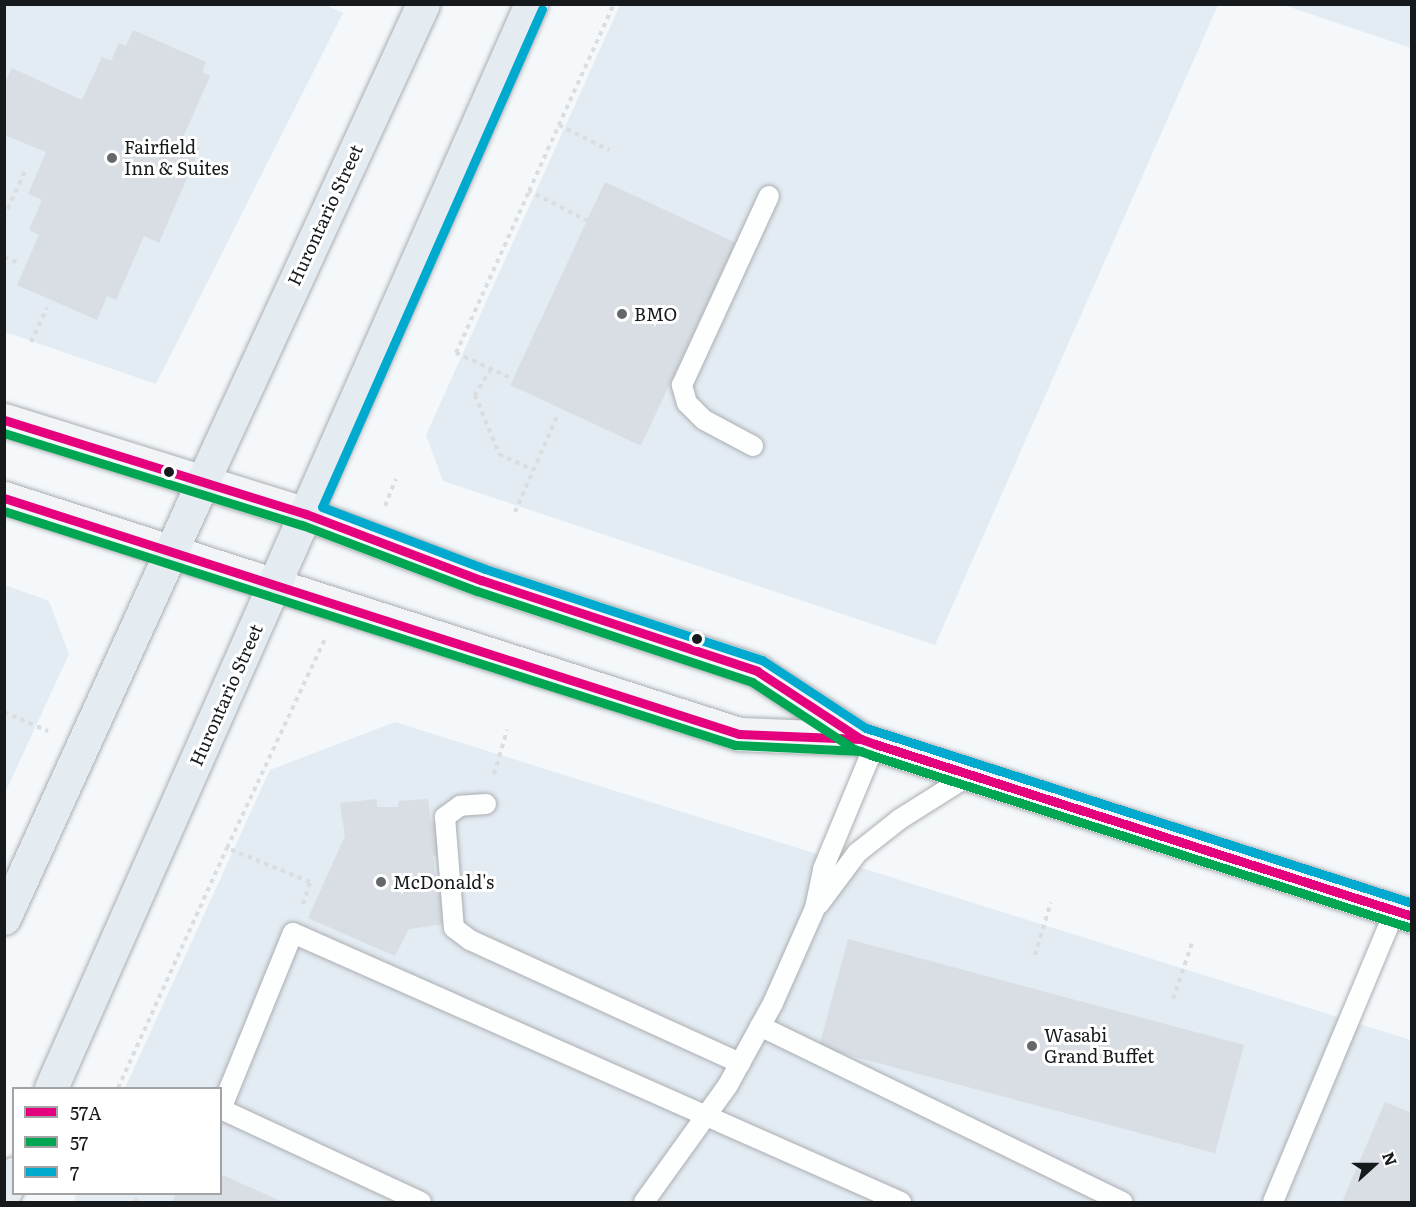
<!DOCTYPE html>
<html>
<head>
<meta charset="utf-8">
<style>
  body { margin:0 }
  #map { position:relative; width:1416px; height:1207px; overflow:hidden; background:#f4f8fb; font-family:Literata,serif }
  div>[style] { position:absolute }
  .built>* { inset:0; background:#e3ebf3 }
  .building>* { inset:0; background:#d8dee4; transform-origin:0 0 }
  .path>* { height:4px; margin-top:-2px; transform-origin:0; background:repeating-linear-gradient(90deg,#dbddde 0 4.5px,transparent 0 9px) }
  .roads { filter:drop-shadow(0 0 2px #abaeb1) drop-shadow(0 0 2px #abaeb1) }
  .lane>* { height:20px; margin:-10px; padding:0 10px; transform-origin:10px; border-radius:10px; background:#fdfefe }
  .secondary>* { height:33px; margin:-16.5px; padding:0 16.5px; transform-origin:16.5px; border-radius:16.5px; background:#f1f5f8 }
  .primary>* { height:33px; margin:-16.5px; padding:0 16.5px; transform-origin:16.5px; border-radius:16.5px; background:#e4ebf1 }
  .bus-1>* { height:9px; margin:-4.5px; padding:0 4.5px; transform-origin:4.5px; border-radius:4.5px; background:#e5007d }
  .bus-2>* { height:9px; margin:-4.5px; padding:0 4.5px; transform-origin:4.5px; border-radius:4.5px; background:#00a651 }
  .bus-3>* { height:9px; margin:-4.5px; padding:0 4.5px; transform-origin:4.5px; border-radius:4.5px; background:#00a9ce }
  .dots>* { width:16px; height:16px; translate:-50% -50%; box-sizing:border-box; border:3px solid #fff; border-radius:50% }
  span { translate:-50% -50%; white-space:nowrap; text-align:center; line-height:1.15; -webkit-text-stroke:6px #fff; paint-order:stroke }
  .poi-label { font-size:18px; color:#161a1c }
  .left { translate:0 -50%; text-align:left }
  .street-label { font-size:18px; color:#161a1c }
  .frame { position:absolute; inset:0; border:6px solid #161a1c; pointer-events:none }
  .legend { position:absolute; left:12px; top:1087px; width:210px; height:108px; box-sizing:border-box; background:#fff; border:2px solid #a2a3a4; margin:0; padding:8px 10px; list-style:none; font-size:18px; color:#161a1c }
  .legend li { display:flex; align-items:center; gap:12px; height:30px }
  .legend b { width:30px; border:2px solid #a2a3a4 }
  .north { position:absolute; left:1344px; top:1135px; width:60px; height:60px; -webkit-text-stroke:4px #fff; paint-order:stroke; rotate:69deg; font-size:16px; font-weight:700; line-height:24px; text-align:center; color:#161a1c }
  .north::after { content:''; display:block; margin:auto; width:21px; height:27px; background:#161a1c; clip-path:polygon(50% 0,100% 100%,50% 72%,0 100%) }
</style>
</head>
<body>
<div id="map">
  <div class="built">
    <div style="clip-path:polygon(323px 4px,343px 13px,156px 384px,5px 332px,5px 5px)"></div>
    <div style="clip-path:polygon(620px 5px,1218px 5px,935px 645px,443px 481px,426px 435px)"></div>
    <div style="clip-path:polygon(1284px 5px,1411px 5px,1411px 48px)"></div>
    <div style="clip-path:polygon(5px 585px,49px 601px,69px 654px,5px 793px)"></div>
    <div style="clip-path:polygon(395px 722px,1411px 1040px,1411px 1202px,73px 1202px,77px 1194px,220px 1194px,220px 1088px,125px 1088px,270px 770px)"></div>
  </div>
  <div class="building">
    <div style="clip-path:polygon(133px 30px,206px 62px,202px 72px,210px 76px,182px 140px,200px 148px,159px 243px,144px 236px,116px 300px,107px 296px,97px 320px,17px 285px,39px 235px,29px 230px,42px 200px,28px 194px,46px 152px,4px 135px,4px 84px,12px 68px,82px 100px,102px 57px,111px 61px,119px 43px,126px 46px)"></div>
    <div style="left:605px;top:182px;width:144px;height:224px;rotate:25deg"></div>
    <div style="clip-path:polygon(377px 799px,377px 807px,398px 807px,399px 801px,428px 799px,431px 823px,439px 821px,441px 854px,433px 856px,437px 893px,444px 892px,446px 924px,409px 929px,395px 956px,308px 918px,345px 836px,340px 803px)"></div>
    <div style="left:848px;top:939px;width:410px;height:112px;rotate:15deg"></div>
    <div style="clip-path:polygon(1385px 1102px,1412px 1113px,1412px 1202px,1342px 1202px)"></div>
    <div style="clip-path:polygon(220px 1174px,283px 1202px,172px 1202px,176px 1194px,220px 1194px)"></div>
  </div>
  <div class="path">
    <div style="left:559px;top:125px;width:56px;rotate:26.6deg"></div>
    <div style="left:4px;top:217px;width:53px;rotate:-65.4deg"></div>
    <div style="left:588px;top:221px;width:66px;rotate:-153deg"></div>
    <div style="left:529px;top:191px;width:205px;rotate:-65.6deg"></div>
    <div style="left:4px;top:257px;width:16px;rotate:22deg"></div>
    <div style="left:31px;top:342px;width:38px;rotate:-65deg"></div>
    <div style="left:491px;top:369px;width:31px;rotate:122deg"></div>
    <div style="left:475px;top:395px;width:64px;rotate:67.9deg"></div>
    <div style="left:499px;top:454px;width:38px;rotate:25deg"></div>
    <div style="left:509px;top:377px;width:58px;rotate:-155.6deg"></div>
    <div style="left:456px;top:353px;width:178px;rotate:-65.7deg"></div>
    <div style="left:385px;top:506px;width:29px;rotate:-68deg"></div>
    <div style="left:515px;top:512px;width:107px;rotate:-66.3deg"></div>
    <div style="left:4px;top:712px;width:48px;rotate:23.4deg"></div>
    <div style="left:494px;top:774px;width:46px;rotate:-73.5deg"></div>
    <div style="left:303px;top:904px;width:23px;rotate:-72deg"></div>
    <div style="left:310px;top:882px;width:90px;rotate:-157.7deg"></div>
    <div style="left:227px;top:848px;width:231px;rotate:-64.9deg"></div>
    <div style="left:1035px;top:955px;width:55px;rotate:-73.2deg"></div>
    <div style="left:1173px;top:999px;width:62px;rotate:-71.3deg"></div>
    <div style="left:118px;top:1088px;width:264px;rotate:-65.6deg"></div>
    <div style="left:135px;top:1202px;width:9px;rotate:-63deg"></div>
  </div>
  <div class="roads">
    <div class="lane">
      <div style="left:753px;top:446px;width:55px;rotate:-152deg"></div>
      <div style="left:704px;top:420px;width:24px;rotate:-135deg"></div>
      <div style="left:687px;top:403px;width:19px;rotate:-106deg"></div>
      <div style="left:682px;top:385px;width:208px;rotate:-65.3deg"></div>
      <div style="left:486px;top:804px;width:26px;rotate:176deg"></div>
      <div style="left:460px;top:806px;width:19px;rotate:144deg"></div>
      <div style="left:445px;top:817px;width:111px;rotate:85.4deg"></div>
      <div style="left:454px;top:928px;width:20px;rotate:37deg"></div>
      <div style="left:470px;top:940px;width:297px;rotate:24.5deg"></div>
      <div style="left:819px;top:904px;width:64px;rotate:-53.3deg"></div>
      <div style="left:857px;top:853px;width:55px;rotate:-38.3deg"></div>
      <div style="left:900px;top:819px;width:83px;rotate:-32.2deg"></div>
      <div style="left:760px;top:1026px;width:403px;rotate:25.9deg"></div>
      <div style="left:421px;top:1202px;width:221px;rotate:-155.1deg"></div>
      <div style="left:221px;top:1109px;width:190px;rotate:-67.8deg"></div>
      <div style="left:293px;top:933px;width:665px;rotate:23.87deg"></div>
      <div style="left:644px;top:1202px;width:144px;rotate:-54.3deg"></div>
      <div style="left:728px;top:1085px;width:94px;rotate:-61.2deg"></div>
      <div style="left:773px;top:1003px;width:104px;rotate:-66.1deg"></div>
      <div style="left:815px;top:908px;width:40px;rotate:-78deg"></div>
      <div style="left:823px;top:869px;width:135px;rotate:-67.4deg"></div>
      <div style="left:1273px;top:1202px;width:316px;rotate:-67.3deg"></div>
    </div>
    <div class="secondary">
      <div style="left:4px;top:420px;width:316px;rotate:17.3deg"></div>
      <div style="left:306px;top:514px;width:187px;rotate:20.7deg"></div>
      <div style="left:481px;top:580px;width:291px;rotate:18.2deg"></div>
      <div style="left:757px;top:671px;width:124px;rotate:33.2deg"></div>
      <div style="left:861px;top:739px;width:15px;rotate:20deg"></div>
      <div style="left:875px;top:744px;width:564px;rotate:17.76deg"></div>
      <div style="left:4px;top:498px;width:772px;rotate:17.8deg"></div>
      <div style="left:739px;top:734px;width:122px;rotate:2.3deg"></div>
    </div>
    <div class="primary">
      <div style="left:4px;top:918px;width:480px;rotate:-65.5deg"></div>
      <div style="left:203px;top:481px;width:525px;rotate:-65.24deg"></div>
      <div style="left:51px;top:1088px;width:1186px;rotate:-66.12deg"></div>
      <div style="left:4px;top:1193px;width:22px;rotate:-63deg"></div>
    </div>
  </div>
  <div class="bus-1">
    <div style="left:4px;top:420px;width:316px;rotate:17.3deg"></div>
    <div style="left:306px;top:514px;width:187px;rotate:20.7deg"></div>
    <div style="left:481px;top:580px;width:291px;rotate:18.2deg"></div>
    <div style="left:757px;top:671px;width:124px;rotate:33.2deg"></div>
    <div style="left:861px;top:739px;width:15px;rotate:20deg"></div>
    <div style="left:875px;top:744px;width:564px;rotate:17.76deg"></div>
    <div style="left:4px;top:498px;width:772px;rotate:17.8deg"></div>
    <div style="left:739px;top:734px;width:122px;rotate:2.3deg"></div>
  </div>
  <div class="bus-2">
    <div style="left:4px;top:433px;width:312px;rotate:17.2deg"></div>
    <div style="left:302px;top:525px;width:187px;rotate:20.7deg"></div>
    <div style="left:477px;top:591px;width:290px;rotate:18.3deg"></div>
    <div style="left:752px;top:682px;width:122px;rotate:33.3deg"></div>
    <div style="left:854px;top:749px;width:18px;rotate:19deg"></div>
    <div style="left:871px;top:755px;width:564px;rotate:17.76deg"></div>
    <div style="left:4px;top:511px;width:768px;rotate:17.75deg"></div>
    <div style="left:735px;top:745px;width:126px;rotate:2.7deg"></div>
  </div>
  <div class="bus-3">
    <div style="left:542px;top:9px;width:544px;rotate:113.83deg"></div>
    <div style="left:322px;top:507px;width:174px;rotate:20.8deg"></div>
    <div style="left:485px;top:569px;width:292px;rotate:18.2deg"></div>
    <div style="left:762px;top:660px;width:124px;rotate:33.2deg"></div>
    <div style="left:866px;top:728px;width:573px;rotate:17.77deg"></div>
  </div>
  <div class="dots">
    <div style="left:112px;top:158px;background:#64686a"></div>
    <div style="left:622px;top:314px;background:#64686a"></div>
    <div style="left:169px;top:472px;background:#161a1c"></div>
    <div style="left:697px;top:639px;background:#161a1c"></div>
    <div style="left:381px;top:882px;background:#64686a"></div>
    <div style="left:1032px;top:1046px;background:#64686a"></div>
  </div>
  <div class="poi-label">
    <span class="left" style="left:124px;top:158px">Fairfield<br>Inn &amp; Suites</span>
    <span class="left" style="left:634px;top:314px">BMO</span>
    <span class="left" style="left:393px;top:882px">McDonald's</span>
    <span class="left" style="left:1044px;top:1046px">Wasabi<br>Grand Buffet</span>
  </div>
  <div class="street-label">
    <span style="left:325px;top:215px;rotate:-65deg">Hurontario Street</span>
    <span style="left:226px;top:695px;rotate:-66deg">Hurontario Street</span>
  </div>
  <div class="frame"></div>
  <ul class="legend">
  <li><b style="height:8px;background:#e5007d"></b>57A</li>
  <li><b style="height:8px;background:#00a651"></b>57</li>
  <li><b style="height:8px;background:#00a9ce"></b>7</li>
  </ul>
  <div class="north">N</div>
</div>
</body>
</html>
